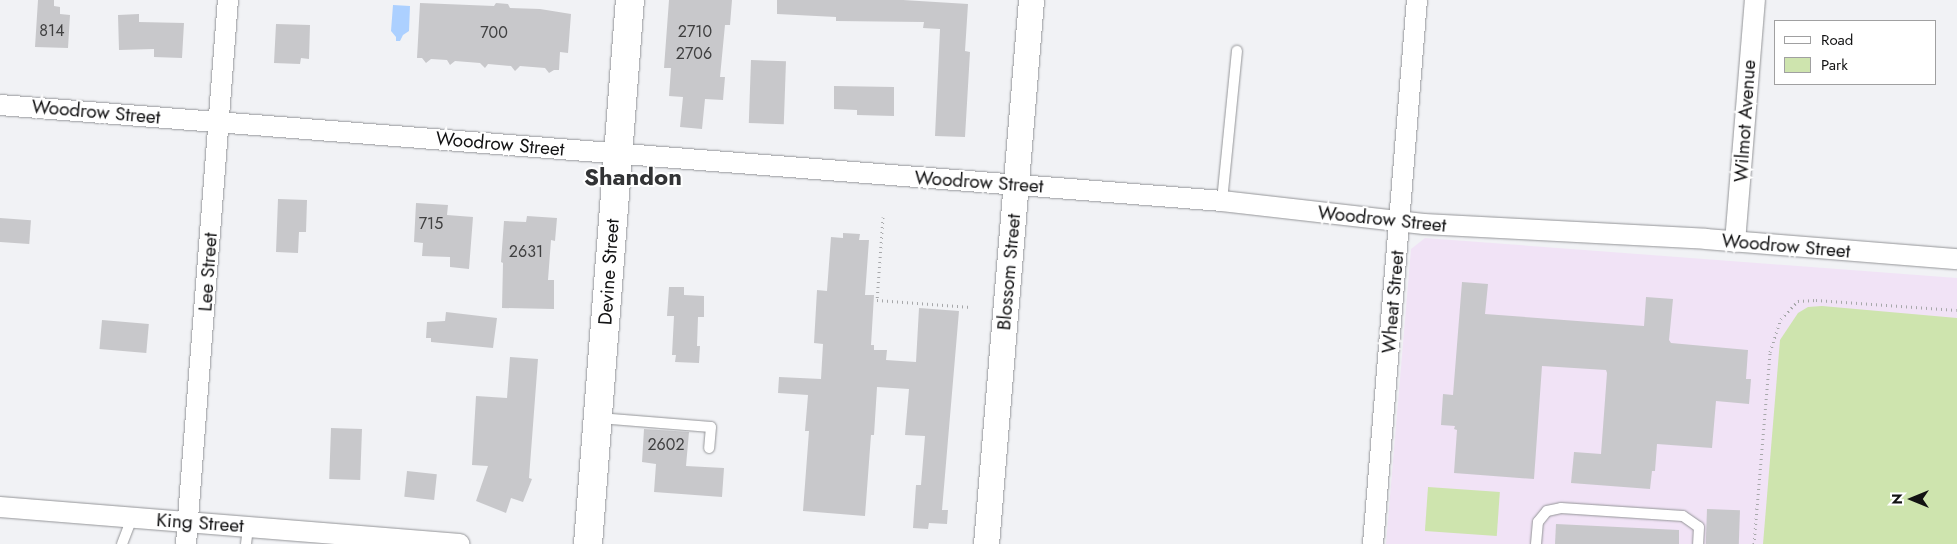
<!DOCTYPE html>
<html>
<head>
<meta charset="utf-8">
<style>
  body { margin:0 }
  #map { position:relative; width:1957px; height:544px; overflow:hidden; background:#f1f2f5; font-family:Jost,sans-serif }
  div>[style] { position:absolute }
  .education>* { inset:0; background:#f1e3f6 }
  .green>* { inset:0; background:#cee4ae; transform-origin:0 0 }
  .water>* { inset:0; background:#acd0ff }
  .building>* { inset:0; background:#c8c8cb; transform-origin:0 0 }
  .path>* { height:3px; margin-top:-1.5px; transform-origin:0; background:repeating-linear-gradient(90deg,#a7a8aa 0 1px,transparent 0 5px) }
  .roads { filter:drop-shadow(0 0 1px #949598) drop-shadow(0 0 1px #949598) }
  .service>* { height:10px; margin:-5px; padding:0 5px; transform-origin:5px; border-radius:5px; background:#fff }
  .minor>* { height:20px; margin:-10px; padding:0 10px; transform-origin:10px; border-radius:10px; background:#fff }
  .tertiary>* { height:25px; margin:-12.5px; padding:0 12.5px; transform-origin:12.5px; border-radius:12.5px; background:#fff }
  .secondary>* { height:28px; margin:-14px; padding:0 14px; transform-origin:14px; border-radius:14px; background:#fff }
  span { translate:-50% -50%; white-space:nowrap; text-align:center; line-height:1.15; -webkit-text-stroke:4px #fff; paint-order:stroke }
  .number-label { font-size:16px; color:#404041 }
  .number-label span { -webkit-text-stroke-width:0 }
  .street-label { font-size:19px; color:#121213 }
  .district-label { font-size:24px; color:#323335; font-weight:700 }
  .legend { position:absolute; left:1774px; top:20px; width:162px; height:65px; box-sizing:border-box; background:#fff; border:1px solid #a0a0a1; margin:0; padding:6px 9px; list-style:none; font-size:15px; color:#121213 }
  .legend li { display:flex; align-items:center; gap:10px; height:25px }
  .legend b { width:25px; border:1px solid #a0a0a1 }
  .north { position:absolute; left:1887px; top:474px; width:50px; height:50px; -webkit-text-stroke:4px #fff; paint-order:stroke; rotate:270deg; font-size:14px; font-weight:700; line-height:20px; text-align:center; color:#121213 }
  .north::after { content:''; display:block; margin:auto; width:18px; height:22px; background:#121213; clip-path:polygon(50% 0,100% 100%,50% 72%,0 100%) }
</style>
</head>
<body>
<div id="map">
  <div class="education">
    <div style="clip-path:polygon(1425px 238px,1957px 278px,1957px 544px,1386px 544px,1411px 249px)"></div>
  </div>
  <div class="green">
    <div style="clip-path:polygon(1822px 306px,1957px 318px,1957px 544px,1763px 544px,1780px 340px,1798px 313px,1808px 307px)"></div>
    <div style="left:1428px;top:487px;width:72px;height:44px;rotate:4deg"></div>
  </div>
  <div class="water">
    <div style="clip-path:polygon(393px 5px,410px 6px,409px 31px,403px 35px,400px 41px,396px 41px,396px 37px,391px 31px)"></div>
  </div>
  <div class="building">
    <div style="clip-path:polygon(38px 0,54px 0,54px 6px,60px 7px,60px 14px,70px 15px,68px 48px,35px 47px)"></div>
    <div style="clip-path:polygon(669px 0,732px 0,730px 25px,725px 25px,720px 77px,725px 77px,723px 100px,705px 99px,702px 129px,680px 127px,683px 97px,669px 96px,671px 68px,664px 68px)"></div>
    <div style="clip-path:polygon(777px 0,903px 0,968px 4px,965px 51px,970px 52px,965px 137px,935px 136px,940px 29px,923px 28px,924px 22px,836px 21px,836px 17px,777px 14px)"></div>
    <div style="clip-path:polygon(420px 3px,494px 6px,496px 3px,508px 4px,510px 8px,540px 9px,571px 14px,568px 53px,560px 52px,559px 70px,554px 70px,549px 73px,545px 68px,520px 66px,515px 71px,511px 66px,488px 64px,485px 68px,480px 63px,455px 61px,450px 65px,447px 60px,431px 59px,426px 63px,422px 58px,417px 58px)"></div>
    <div style="clip-path:polygon(139px 14px,139px 22px,184px 23px,182px 58px,154px 57px,154px 49px,119px 50px,118px 15px)"></div>
    <div style="clip-path:polygon(276px 24px,310px 25px,309px 59px,301px 58px,300px 64px,274px 63px)"></div>
    <div style="left:751px;top:60px;width:35px;height:63px;rotate:2deg"></div>
    <div style="clip-path:polygon(834px 86px,894px 87px,894px 116px,857px 115px,857px 110px,834px 109px)"></div>
    <div style="clip-path:polygon(278px 199px,307px 200px,306px 232px,299px 232px,298px 253px,276px 252px)"></div>
    <div style="clip-path:polygon(416px 203px,448px 205px,447px 215px,473px 217px,469px 269px,450px 267px,450px 257px,422px 256px,423px 243px,414px 242px)"></div>
    <div style="clip-path:polygon(527px 216px,557px 218px,555px 241px,551px 240px,548px 280px,554px 280px,554px 309px,502px 308px,503px 263px,501px 262px,504px 221px,526px 222px)"></div>
    <div style="left:0;top:218px;width:31px;height:24px;rotate:4deg"></div>
    <div style="clip-path:polygon(843px 233px,860px 234px,859px 240px,869px 240px,865px 295px,874px 295px,871px 345px,874px 345px,874px 350px,887px 350px,886px 360px,916px 362px,919px 308px,959px 311px,942px 510px,948px 510px,947px 524px,929px 523px,928px 529px,913px 528px,916px 485px,921px 485px,925px 436px,905px 435px,909px 389px,877px 387px,874px 435px,871px 435px,865px 516px,803px 511px,809px 431px,805px 431px,808px 395px,778px 393px,779px 377px,821px 379px,823px 344px,814px 343px,817px 290px,827px 291px,831px 237px,843px 238px)"></div>
    <div style="clip-path:polygon(1462px 282px,1488px 284px,1485px 314px,1644px 326px,1646px 297px,1673px 299px,1669px 340px,1671px 343px,1748px 350px,1746px 379px,1751px 379px,1749px 404px,1716px 401px,1712px 448px,1657px 444px,1655px 471px,1652px 471px,1650px 489px,1571px 483px,1574px 452px,1601px 454px,1607px 373px,1606px 370px,1542px 366px,1534px 479px,1454px 473px,1457px 430px,1454px 429px,1455px 426px,1441px 425px,1443px 394px,1453px 395px)"></div>
    <div style="clip-path:polygon(669px 287px,684px 287px,684px 295px,704px 296px,704px 317px,698px 317px,697px 346px,700px 346px,699px 363px,675px 362px,676px 355px,672px 355px,674px 316px,667px 316px)"></div>
    <div style="clip-path:polygon(446px 312px,497px 318px,493px 348px,431px 342px,431px 338px,426px 338px,427px 322px,445px 321px)"></div>
    <div style="left:102px;top:320px;width:47px;height:29px;rotate:5deg"></div>
    <div style="clip-path:polygon(510px 357px,538px 359px,529px 478px,532px 479px,523px 502px,511px 498px,506px 513px,476px 501px,488px 466px,472px 465px,476px 396px,507px 398px)"></div>
    <div style="left:331px;top:428px;width:31px;height:51px;rotate:2deg"></div>
    <div style="clip-path:polygon(644px 429px,689px 432px,686px 466px,724px 468px,722px 497px,654px 492px,656px 464px,642px 462px)"></div>
    <div style="left:407px;top:471px;width:30px;height:26px;rotate:6deg"></div>
    <div style="left:1707px;top:509px;width:33px;height:35px;rotate:2deg"></div>
    <div style="clip-path:polygon(1556px 524px,1679px 530px,1679px 544px,1555px 544px)"></div>
  </div>
  <div class="path">
    <div style="left:883px;top:217px;width:83px;rotate:94.1deg"></div>
    <div style="left:877px;top:300px;width:94px;rotate:4.3deg"></div>
    <div style="left:1754px;top:544px;width:193px;rotate:-85.2deg"></div>
    <div style="left:1770px;top:352px;width:35px;rotate:-72deg"></div>
    <div style="left:1781px;top:319px;width:25px;rotate:-47deg"></div>
    <div style="left:1798px;top:301px;width:18px;rotate:-3deg"></div>
    <div style="left:1816px;top:300px;width:141px;rotate:4.1deg"></div>
  </div>
  <div class="roads">
    <div class="service">
      <div style="left:1222px;top:201px;width:151px;rotate:-84.3deg"></div>
      <div style="left:599px;top:418px;width:112px;rotate:4.6deg"></div>
      <div style="left:711px;top:427px;width:21px;rotate:95deg"></div>
      <div style="left:122px;top:544px;width:28px;rotate:-69deg"></div>
      <div style="left:246px;top:544px;width:17px;rotate:-83deg"></div>
      <div style="left:1536px;top:544px;width:22px;rotate:-85deg"></div>
      <div style="left:1538px;top:522px;width:14px;rotate:-51deg"></div>
      <div style="left:1547px;top:511px;width:14px;rotate:-12deg"></div>
      <div style="left:1561px;top:508px;width:122px;rotate:3.8deg"></div>
      <div style="left:1683px;top:516px;width:19px;rotate:35deg"></div>
      <div style="left:1699px;top:527px;width:17px;rotate:93deg"></div>
    </div>
    <div class="minor">
      <div style="left:0;top:105px;width:1226px;rotate:4.49deg"></div>
      <div style="left:1222px;top:201px;width:203px;rotate:6.5deg"></div>
      <div style="left:1424px;top:224px;width:282px;rotate:3deg"></div>
      <div style="left:1706px;top:239px;width:252px;rotate:4.6deg"></div>
      <div style="left:1735px;top:242px;width:243px;rotate:-85.3deg"></div>
      <div style="left:0;top:507px;width:461px;rotate:4.6deg"></div>
      <div style="left:186px;top:544px;width:546px;rotate:-85.59deg"></div>
      <div style="left:1373px;top:544px;width:546px;rotate:-85.38deg"></div>
    </div>
    <div class="tertiary">
      <div style="left:986px;top:544px;width:546px;rotate:-85.27deg"></div>
    </div>
    <div class="secondary">
      <div style="left:588px;top:544px;width:546px;rotate:-85.59deg"></div>
    </div>
  </div>
  <div class="number-label">
    <span style="left:52px;top:31px">814</span>
    <span style="left:695px;top:32px">2710</span>
    <span style="left:494px;top:33px">700</span>
    <span style="left:694px;top:54px">2706</span>
    <span style="left:431px;top:224px">715</span>
    <span style="left:526px;top:252px">2631</span>
    <span style="left:666px;top:445px">2602</span>
  </div>
  <div class="street-label">
    <span style="left:96px;top:112px;rotate:5deg">Woodrow Street</span>
    <span style="left:1745px;top:121px;rotate:-86deg">Wilmot Avenue</span>
    <span style="left:500px;top:144px;rotate:5deg">Woodrow Street</span>
    <span style="left:979px;top:182px;rotate:4deg">Woodrow Street</span>
    <span style="left:1382px;top:219px;rotate:6deg">Woodrow Street</span>
    <span style="left:1786px;top:246px;rotate:5deg">Woodrow Street</span>
    <span style="left:208px;top:272px;rotate:-86deg">Lee Street</span>
    <span style="left:609px;top:272px;rotate:-86deg">Devine Street</span>
    <span style="left:1009px;top:272px;rotate:-85deg">Blossom Street</span>
    <span style="left:1393px;top:302px;rotate:-85deg">Wheat Street</span>
    <span style="left:200px;top:523px;rotate:4deg">King Street</span>
  </div>
  <div class="district-label">
    <span style="left:633px;top:177px">Shandon</span>
  </div>
  <ul class="legend">
  <li><b style="height:6px;background:#fff"></b>Road</li>
  <li><b style="height:14px;background:#cee4ae"></b>Park</li>
  </ul>
  <div class="north">N</div>
</div>
</body>
</html>
